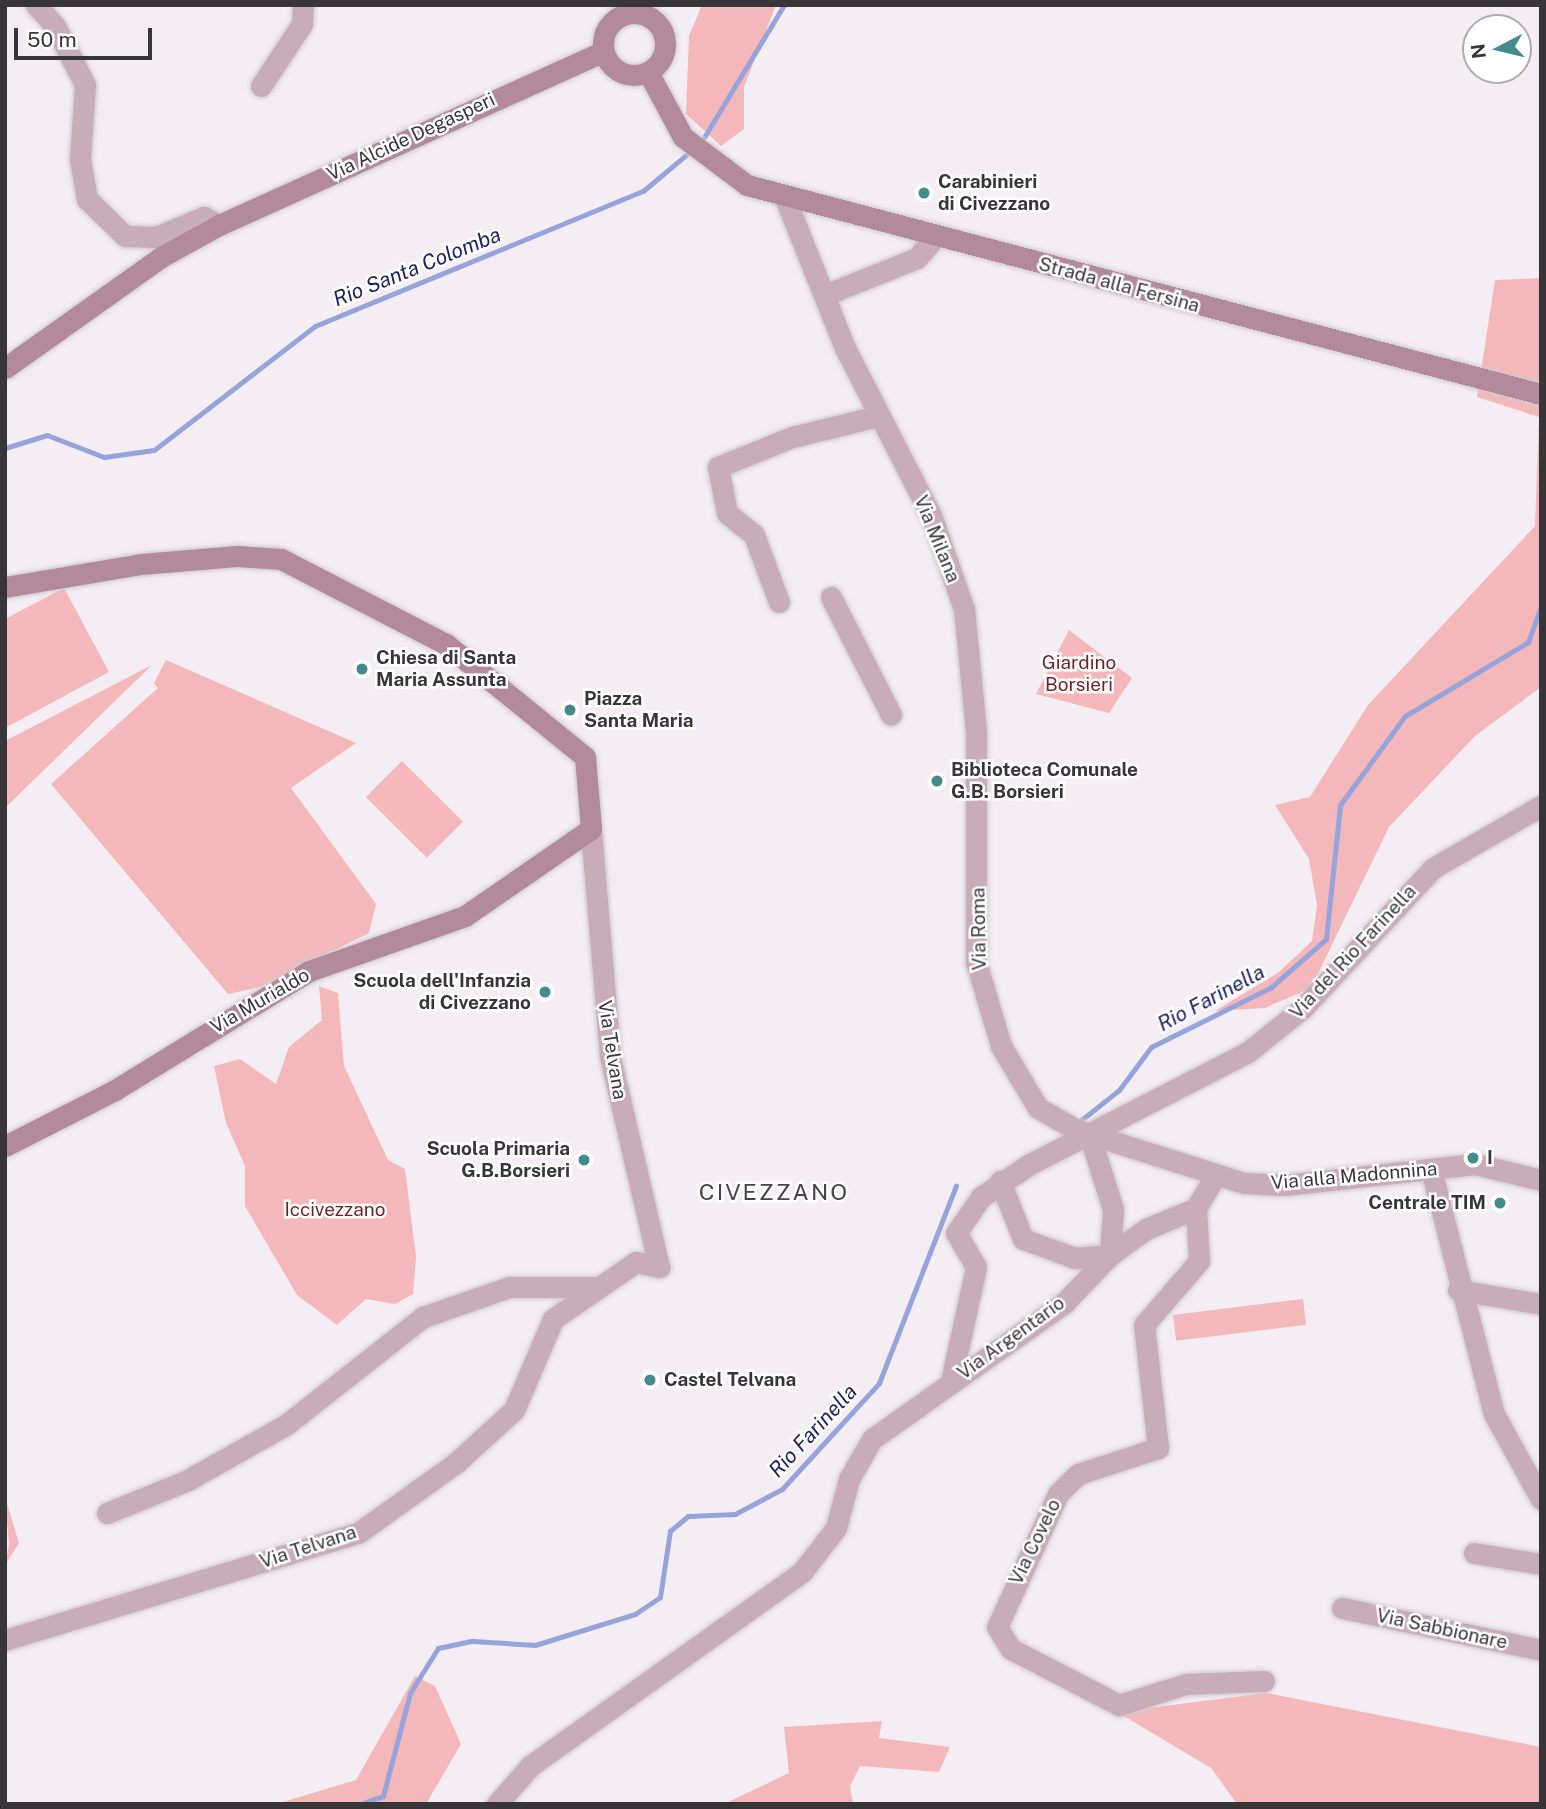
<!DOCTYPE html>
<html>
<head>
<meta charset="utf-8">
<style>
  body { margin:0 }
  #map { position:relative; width:1546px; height:1809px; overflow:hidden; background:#f4eef4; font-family:"Public Sans",sans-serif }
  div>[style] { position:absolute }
  .green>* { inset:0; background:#f4b8ba; transform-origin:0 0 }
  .stream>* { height:5px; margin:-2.5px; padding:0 2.5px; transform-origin:2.5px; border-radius:2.5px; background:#96a4db }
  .roads { filter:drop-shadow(0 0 2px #cec9ce) drop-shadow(0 0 2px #cec9ce) }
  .street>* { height:21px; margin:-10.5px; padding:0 10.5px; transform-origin:10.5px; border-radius:10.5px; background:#c8acb8 }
  .secondary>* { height:21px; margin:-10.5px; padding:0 10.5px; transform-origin:10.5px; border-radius:10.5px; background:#b38a9c }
  .secondary>.ring { margin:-10.5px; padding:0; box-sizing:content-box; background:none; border:21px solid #b38a9c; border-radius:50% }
  .dots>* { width:19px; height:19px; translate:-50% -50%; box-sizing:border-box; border:4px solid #fff; border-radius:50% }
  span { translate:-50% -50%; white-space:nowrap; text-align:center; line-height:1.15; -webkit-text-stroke:5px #fff; paint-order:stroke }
  .street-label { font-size:19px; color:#373537 }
  .poi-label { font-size:19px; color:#373537; font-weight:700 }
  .left { translate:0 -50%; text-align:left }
  .right { translate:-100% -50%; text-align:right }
  .park-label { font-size:19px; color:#6f1e2a }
  .water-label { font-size:21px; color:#1d2162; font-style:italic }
  .quarter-label { font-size:23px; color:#484348; letter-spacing:2px }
  .frame { position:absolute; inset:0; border:7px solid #373537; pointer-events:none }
  .north { position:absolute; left:1462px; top:14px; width:70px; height:70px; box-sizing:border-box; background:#fff; border:2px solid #afaeaf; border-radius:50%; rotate:263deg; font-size:19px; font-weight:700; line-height:28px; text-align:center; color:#373537 }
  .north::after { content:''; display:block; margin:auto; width:24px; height:32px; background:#438b8c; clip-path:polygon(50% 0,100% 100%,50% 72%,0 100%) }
  .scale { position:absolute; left:14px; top:28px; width:138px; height:32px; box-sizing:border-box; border:4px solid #373537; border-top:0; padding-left:9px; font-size:21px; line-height:24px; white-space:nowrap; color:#373537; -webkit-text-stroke:5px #fff; paint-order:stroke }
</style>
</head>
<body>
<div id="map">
  <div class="green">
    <div style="clip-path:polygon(702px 5px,776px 5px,744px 87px,744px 129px,721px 146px,686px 114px,689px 36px)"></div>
    <div style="clip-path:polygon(1541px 278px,1541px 687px,1475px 736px,1389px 827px,1311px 988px,1265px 1008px,1215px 1011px,1279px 972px,1312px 941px,1317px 905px,1309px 859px,1275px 805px,1310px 797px,1368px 705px,1535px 526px,1539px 417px,1477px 397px,1495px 280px)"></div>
    <div style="clip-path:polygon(64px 588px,109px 672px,5px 728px,5px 619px)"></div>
    <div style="clip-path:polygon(1069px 630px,1132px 678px,1109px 713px,1036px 694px)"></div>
    <div style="clip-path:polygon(166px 660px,356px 743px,291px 788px,376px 904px,369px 933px,260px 987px,228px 994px,51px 784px,158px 688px,154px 683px)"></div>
    <div style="clip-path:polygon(152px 665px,5px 808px,5px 741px)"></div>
    <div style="left:402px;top:761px;width:86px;height:51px;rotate:45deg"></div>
    <div style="clip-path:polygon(319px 986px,338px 993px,344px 1066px,388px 1160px,405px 1169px,416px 1257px,413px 1294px,395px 1304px,366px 1299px,337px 1325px,297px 1295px,245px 1206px,245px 1166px,226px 1123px,214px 1066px,240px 1059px,276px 1084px,289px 1047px,322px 1020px)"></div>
    <div style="left:1303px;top:1299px;width:26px;height:131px;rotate:83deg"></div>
    <div style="clip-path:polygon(5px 1497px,19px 1543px,5px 1565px,9px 1545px)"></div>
    <div style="clip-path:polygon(415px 1676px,435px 1686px,461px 1744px,426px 1804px,276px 1804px,356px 1780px)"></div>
    <div style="clip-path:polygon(1266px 1693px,1541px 1747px,1541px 1804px,1237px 1804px,1211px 1768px,1117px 1712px)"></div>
    <div style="clip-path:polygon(882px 1721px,879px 1738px,950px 1747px,939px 1772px,860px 1766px,850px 1786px,853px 1804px,724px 1804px,789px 1773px,784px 1727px)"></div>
  </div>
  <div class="stream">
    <div style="left:700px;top:144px;width:162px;rotate:-58.9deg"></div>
    <div style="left:5px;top:448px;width:44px;rotate:-17.2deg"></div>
    <div style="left:47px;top:435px;width:61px;rotate:21.1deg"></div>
    <div style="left:104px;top:457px;width:50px;rotate:-8deg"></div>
    <div style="left:154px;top:450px;width:203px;rotate:-37.6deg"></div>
    <div style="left:315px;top:326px;width:355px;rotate:-22.4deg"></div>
    <div style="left:643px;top:191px;width:64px;rotate:-39.9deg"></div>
    <div style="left:1080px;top:1121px;width:50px;rotate:-38.5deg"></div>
    <div style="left:1119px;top:1090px;width:54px;rotate:-53.3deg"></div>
    <div style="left:1151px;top:1047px;width:133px;rotate:-26.4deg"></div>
    <div style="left:1270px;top:988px;width:74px;rotate:-41.2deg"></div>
    <div style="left:1326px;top:939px;width:135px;rotate:-84deg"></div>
    <div style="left:1340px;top:805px;width:110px;rotate:-53.9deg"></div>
    <div style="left:1405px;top:716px;width:144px;rotate:-31deg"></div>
    <div style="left:1528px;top:642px;width:37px;rotate:-70deg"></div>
    <div style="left:360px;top:1804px;width:24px;rotate:-19deg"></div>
    <div style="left:383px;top:1796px;width:106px;rotate:-75.3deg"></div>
    <div style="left:410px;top:1693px;width:53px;rotate:-58.1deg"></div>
    <div style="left:438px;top:1648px;width:35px;rotate:-12deg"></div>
    <div style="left:472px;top:1641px;width:63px;rotate:3.6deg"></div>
    <div style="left:535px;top:1645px;width:105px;rotate:-17.2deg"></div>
    <div style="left:635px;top:1614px;width:30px;rotate:-34deg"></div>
    <div style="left:660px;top:1597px;width:67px;rotate:-81.4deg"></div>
    <div style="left:670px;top:1531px;width:23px;rotate:-40deg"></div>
    <div style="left:688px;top:1516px;width:47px;rotate:-2.4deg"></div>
    <div style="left:735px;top:1514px;width:53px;rotate:-28deg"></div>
    <div style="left:782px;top:1489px;width:144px;rotate:-47.5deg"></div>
    <div style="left:879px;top:1383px;width:212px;rotate:-68.7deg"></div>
  </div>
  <div class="roads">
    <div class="street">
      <div style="left:36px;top:5px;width:28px;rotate:48deg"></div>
      <div style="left:55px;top:26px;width:66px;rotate:63deg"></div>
      <div style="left:85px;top:85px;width:74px;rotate:93.9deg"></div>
      <div style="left:80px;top:159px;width:41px;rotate:80.1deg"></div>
      <div style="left:87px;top:199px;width:53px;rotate:44.2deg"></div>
      <div style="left:125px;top:236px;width:31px;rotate:2deg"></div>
      <div style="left:156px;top:237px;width:52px;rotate:-22.6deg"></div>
      <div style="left:204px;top:217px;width:17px;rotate:28deg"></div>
      <div style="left:261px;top:86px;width:74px;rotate:-56.5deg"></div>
      <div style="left:302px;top:24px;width:19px;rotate:-87deg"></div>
      <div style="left:785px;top:198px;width:162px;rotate:68.2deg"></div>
      <div style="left:845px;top:348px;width:188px;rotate:62.8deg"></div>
      <div style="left:931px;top:515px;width:100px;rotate:70.7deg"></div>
      <div style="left:964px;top:609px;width:123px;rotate:84.4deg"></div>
      <div style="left:976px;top:731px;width:231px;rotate:90deg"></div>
      <div style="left:976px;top:962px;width:88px;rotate:73.4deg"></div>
      <div style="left:1001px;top:1046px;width:72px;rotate:59.2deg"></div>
      <div style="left:1038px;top:1108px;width:45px;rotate:29.4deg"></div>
      <div style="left:1077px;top:1130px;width:175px;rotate:17.6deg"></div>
      <div style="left:1244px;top:1183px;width:41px;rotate:2.8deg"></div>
      <div style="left:1285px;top:1185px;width:191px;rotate:-6.3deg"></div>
      <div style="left:1475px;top:1164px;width:68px;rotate:13.6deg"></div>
      <div style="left:827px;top:294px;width:97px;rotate:-21.8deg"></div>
      <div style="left:917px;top:258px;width:28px;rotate:-49deg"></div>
      <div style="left:831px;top:597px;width:132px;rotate:63deg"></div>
      <div style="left:779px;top:602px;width:72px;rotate:-110.5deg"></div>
      <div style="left:754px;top:535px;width:35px;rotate:-141deg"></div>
      <div style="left:727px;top:513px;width:47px;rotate:-101.1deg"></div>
      <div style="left:718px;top:467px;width:80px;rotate:-22.1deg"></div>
      <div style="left:792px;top:437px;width:89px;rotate:-13.7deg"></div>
      <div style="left:1431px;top:1169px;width:253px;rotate:75.6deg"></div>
      <div style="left:1494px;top:1414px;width:97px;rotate:61.1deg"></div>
      <div style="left:1000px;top:1181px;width:62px;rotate:68.4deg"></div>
      <div style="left:1023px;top:1239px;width:55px;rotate:20.1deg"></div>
      <div style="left:1075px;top:1258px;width:35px;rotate:-5deg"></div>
      <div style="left:1110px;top:1255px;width:44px;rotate:-35.8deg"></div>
      <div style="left:1146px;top:1229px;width:54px;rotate:-22.8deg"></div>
      <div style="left:1196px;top:1208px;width:37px;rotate:-59deg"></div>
      <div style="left:1196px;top:1208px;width:53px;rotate:86.8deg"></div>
      <div style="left:1199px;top:1261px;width:84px;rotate:130.7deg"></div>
      <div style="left:1144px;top:1325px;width:124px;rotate:83.5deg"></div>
      <div style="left:1158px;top:1448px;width:84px;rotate:162deg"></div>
      <div style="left:1078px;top:1474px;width:28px;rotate:135deg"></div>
      <div style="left:1058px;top:1494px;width:146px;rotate:114.6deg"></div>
      <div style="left:997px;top:1627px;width:26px;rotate:58deg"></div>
      <div style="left:1011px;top:1649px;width:122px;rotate:27.4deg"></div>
      <div style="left:1119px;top:1705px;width:70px;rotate:-17.4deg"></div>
      <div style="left:1186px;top:1684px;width:78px;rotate:-2.2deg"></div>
      <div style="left:1458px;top:1290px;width:84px;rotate:9.6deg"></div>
      <div style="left:951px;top:1381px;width:117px;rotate:-77.6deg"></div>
      <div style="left:976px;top:1267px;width:39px;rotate:-120deg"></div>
      <div style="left:956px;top:1233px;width:44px;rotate:-55.2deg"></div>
      <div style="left:981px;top:1197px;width:57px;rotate:-34.2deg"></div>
      <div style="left:1028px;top:1165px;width:247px;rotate:-27.2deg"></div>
      <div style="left:1248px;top:1052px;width:70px;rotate:-38.7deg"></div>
      <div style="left:1303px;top:1008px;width:191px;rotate:-47.1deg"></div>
      <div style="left:1433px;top:868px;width:125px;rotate:-29.9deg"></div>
      <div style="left:107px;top:1513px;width:85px;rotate:-22.1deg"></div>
      <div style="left:186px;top:1481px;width:116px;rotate:-29.4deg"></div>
      <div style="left:287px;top:1424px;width:173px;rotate:-38.2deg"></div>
      <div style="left:423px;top:1317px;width:91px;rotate:-19.2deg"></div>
      <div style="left:509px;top:1287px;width:84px"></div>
      <div style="left:1474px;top:1553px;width:68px;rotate:9.3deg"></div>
      <div style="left:1342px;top:1608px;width:203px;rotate:11.9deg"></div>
      <div style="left:5px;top:1640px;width:369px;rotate:-16.9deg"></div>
      <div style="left:358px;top:1533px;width:122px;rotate:-35.6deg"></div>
      <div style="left:457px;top:1462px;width:77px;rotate:-42.4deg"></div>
      <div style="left:514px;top:1410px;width:99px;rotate:-66.8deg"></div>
      <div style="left:553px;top:1319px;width:101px;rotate:-34.5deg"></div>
      <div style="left:636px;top:1262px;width:24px;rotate:12deg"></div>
      <div style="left:659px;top:1267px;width:217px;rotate:-103.1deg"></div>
      <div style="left:610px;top:1056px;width:228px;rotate:-94.8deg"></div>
      <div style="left:497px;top:1804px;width:50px;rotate:-49deg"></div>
      <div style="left:530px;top:1766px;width:334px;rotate:-35.5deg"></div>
      <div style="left:802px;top:1572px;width:56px;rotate:-52.3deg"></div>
      <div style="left:836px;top:1528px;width:51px;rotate:-75.1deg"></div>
      <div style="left:849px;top:1479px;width:46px;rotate:-60.1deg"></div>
      <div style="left:872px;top:1439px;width:235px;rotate:-35.3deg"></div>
      <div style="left:1064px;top:1303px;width:66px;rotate:-46.2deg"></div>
      <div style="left:1110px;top:1255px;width:46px;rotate:-86.3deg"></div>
      <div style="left:1113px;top:1209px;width:79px;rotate:-107.7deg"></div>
    </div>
    <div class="secondary">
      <div class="ring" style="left:603px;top:13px;width:41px;height:41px"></div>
      <div style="left:648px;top:72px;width:74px;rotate:61.7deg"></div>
      <div style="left:683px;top:137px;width:80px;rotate:36.9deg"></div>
      <div style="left:747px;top:185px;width:821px;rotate:14.75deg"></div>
      <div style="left:5px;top:368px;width:191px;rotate:-35.4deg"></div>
      <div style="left:161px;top:257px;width:66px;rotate:-28.9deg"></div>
      <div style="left:219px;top:225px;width:421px;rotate:-24.3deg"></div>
      <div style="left:5px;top:587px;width:138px;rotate:-9.6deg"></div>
      <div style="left:141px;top:564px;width:96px;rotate:-4.8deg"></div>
      <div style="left:237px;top:556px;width:44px;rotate:3.9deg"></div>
      <div style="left:281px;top:559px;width:186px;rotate:27.3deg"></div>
      <div style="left:446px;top:644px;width:179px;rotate:39.1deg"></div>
      <div style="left:585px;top:757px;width:72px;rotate:85.2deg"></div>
      <div style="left:591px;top:829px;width:153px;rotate:145.4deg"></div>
      <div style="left:465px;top:916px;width:165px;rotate:160.6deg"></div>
      <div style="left:309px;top:971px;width:228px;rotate:148.5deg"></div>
      <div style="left:115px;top:1090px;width:123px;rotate:153deg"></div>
    </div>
  </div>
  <div class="dots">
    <div style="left:924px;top:193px;background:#438b8c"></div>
    <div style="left:362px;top:669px;background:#438b8c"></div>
    <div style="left:570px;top:710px;background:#438b8c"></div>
    <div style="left:937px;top:781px;background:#438b8c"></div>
    <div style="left:545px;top:992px;background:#438b8c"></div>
    <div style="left:1473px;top:1158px;background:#438b8c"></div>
    <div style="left:584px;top:1160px;background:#438b8c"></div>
    <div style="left:1500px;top:1203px;background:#438b8c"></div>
    <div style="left:650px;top:1380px;background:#438b8c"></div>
  </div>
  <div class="street-label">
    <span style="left:411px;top:137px;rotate:-25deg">Via Alcide Degasperi</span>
    <span style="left:1119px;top:285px;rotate:15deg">Strada alla Fersina</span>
    <span style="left:937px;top:539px;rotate:68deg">Via Milana</span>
    <span style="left:979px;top:929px;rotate:-91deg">Via Roma</span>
    <span style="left:1353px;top:952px;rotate:-47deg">Via del Rio Farinella</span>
    <span style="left:260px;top:1001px;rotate:-30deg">Via Murialdo</span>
    <span style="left:612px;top:1050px;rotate:81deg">Via Telvana</span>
    <span style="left:1354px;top:1176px;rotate:-5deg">Via alla Madonnina</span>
    <span style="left:1011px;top:1338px;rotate:-36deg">Via Argentario</span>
    <span style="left:1035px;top:1542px;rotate:-64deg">Via Covelo</span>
    <span style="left:308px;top:1547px;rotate:-18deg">Via Telvana</span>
    <span style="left:1442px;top:1629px;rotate:12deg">Via Sabbionare</span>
  </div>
  <div class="poi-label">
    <span class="left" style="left:938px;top:193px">Carabinieri<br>di Civezzano</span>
    <span class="left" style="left:376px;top:669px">Chiesa di Santa<br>Maria Assunta</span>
    <span class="left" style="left:584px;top:710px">Piazza<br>Santa Maria</span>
    <span class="left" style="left:951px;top:781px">Biblioteca Comunale<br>G.B. Borsieri</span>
    <span class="right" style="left:531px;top:992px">Scuola dell'Infanzia<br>di Civezzano</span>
    <span class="right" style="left:570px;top:1160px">Scuola Primaria<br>G.B.Borsieri</span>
    <span class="left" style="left:1487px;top:1158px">I</span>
    <span class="right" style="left:1486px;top:1203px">Centrale TIM</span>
    <span class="left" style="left:664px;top:1380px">Castel Telvana</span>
  </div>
  <div class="park-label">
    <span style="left:1079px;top:674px">Giardino<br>Borsieri</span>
    <span style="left:335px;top:1210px">Iccivezzano</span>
  </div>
  <div class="water-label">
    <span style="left:417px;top:267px;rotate:-22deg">Rio Santa Colomba</span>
    <span style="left:1211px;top:998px;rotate:-28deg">Rio Farinella</span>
    <span style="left:813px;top:1431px;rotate:-47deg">Rio Farinella</span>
  </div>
  <div class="quarter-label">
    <span style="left:774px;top:1192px">CIVEZZANO</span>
  </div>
  <div class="frame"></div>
  <div class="north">N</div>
  <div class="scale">50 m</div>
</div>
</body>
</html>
